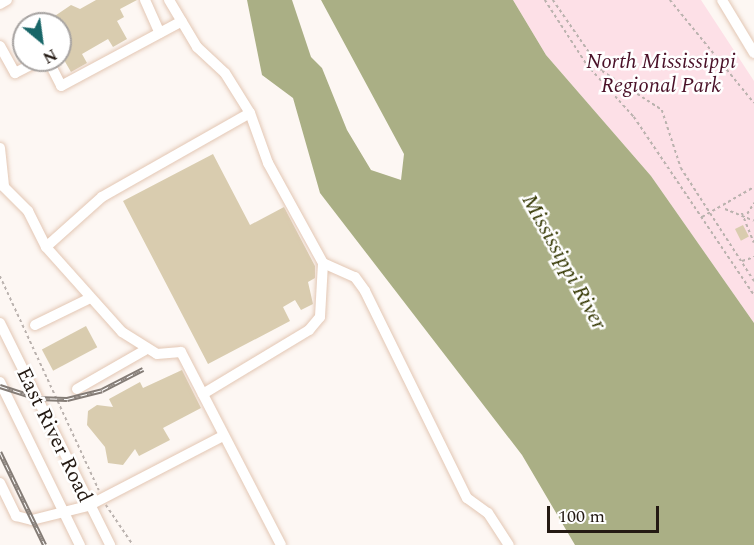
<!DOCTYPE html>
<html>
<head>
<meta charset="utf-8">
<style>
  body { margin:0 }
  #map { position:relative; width:754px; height:545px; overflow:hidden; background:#fdf7f3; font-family:Spectral,serif }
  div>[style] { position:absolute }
  .green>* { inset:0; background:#fde0e7 }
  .water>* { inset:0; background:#aaaf85 }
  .building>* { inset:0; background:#d9ccaf; transform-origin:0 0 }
  .path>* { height:1.5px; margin-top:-0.75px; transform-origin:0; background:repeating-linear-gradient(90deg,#bab2ae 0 3px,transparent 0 6px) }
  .roads { filter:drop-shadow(0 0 2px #e3c7b4) drop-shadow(0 0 2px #e3c7b4) }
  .minor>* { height:10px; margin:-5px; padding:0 5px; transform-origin:5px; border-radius:5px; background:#fff }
  .rail>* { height:4.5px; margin-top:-2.25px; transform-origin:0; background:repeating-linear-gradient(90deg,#fff 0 7px,#847c76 0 14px); box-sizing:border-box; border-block:2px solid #847c76 }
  span { translate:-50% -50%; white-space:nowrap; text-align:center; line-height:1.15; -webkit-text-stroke:5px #fff; paint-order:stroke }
  .park-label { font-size:21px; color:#4a1128; font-style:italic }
  .street-label { font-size:21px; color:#241a13 }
  .water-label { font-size:22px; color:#333600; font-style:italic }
  .north { position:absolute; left:12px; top:12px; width:60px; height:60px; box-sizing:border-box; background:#fff; border:2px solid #a7a3a1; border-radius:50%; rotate:151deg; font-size:16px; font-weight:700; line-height:24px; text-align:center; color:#241a13 }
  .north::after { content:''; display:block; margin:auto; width:21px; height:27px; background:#186668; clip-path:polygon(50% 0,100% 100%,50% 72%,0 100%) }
  .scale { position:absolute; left:547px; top:506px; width:112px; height:27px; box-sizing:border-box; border:3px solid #241a13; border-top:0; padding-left:8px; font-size:18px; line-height:21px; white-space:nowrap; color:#241a13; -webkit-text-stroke:4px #fff; paint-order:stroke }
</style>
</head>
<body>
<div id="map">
  <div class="green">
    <div style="clip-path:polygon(513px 0,701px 0,754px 81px,754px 323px,651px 176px,546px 55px)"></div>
  </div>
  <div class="water">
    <div style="clip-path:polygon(247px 0,292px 0,311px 57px,322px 68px,347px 130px,371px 170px,401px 180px,404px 154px,321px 0,513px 0,546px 55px,651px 176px,754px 323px,754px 545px,575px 545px,522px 455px,320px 193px,293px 98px,262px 75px)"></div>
  </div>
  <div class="building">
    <div style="clip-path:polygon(96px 0,137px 0,120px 9px,124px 17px,117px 21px,127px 39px,113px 47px,108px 39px,82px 54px,87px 63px,71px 72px,60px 53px,60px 24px,43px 24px,71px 5px,80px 9px)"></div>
    <div style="clip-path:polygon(213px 154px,250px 225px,284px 207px,315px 266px,315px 278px,308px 282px,313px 304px,301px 310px,295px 300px,283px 307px,290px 321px,208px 364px,123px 201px)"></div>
    <div style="left:743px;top:225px;width:13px;height:9px;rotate:63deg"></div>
    <div style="left:86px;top:326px;width:24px;height:50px;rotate:62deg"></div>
    <div style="clip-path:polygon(182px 370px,201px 408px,163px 428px,170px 440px,139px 456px,135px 449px,123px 465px,108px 463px,105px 447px,87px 425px,88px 411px,97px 405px,113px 407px,109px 399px,140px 382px,143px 388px)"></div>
  </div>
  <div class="path">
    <div style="left:545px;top:0;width:77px;rotate:57.1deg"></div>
    <div style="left:587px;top:65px;width:70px;rotate:47.9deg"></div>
    <div style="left:634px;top:117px;width:215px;rotate:56deg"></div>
    <div style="left:553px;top:0;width:86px;rotate:55.4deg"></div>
    <div style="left:602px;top:71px;width:72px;rotate:33deg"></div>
    <div style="left:662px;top:110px;width:61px;rotate:71.9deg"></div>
    <div style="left:681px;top:168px;width:135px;rotate:57.1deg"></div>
    <div style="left:670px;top:0;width:133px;rotate:50.8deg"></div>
    <div style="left:725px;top:209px;width:31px;rotate:22deg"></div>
    <div style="left:742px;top:213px;width:32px;rotate:68deg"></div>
    <div style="left:747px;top:214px;width:13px;rotate:-58deg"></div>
    <div style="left:702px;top:217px;width:60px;rotate:-30deg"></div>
    <div style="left:742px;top:261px;width:13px;rotate:-18deg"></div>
    <div style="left:0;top:276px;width:236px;rotate:65.2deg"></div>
    <div style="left:106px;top:505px;width:48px;rotate:56deg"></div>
  </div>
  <div class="roads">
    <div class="minor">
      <div style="left:145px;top:0;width:36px;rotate:66deg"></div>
      <div style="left:169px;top:0;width:55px;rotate:59.2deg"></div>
      <div style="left:197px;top:47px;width:38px;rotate:43deg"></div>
      <div style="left:225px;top:73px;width:47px;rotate:58deg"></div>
      <div style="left:250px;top:113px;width:53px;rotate:70.2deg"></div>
      <div style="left:268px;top:163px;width:114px;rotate:61.2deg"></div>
      <div style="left:323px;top:263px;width:54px;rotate:93.2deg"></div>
      <div style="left:320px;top:317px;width:17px;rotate:130deg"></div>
      <div style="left:309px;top:330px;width:124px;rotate:148.9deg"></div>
      <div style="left:722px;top:0;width:62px;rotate:58.9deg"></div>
      <div style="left:0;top:4px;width:8px;rotate:-30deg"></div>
      <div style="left:0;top:46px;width:31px;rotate:61deg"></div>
      <div style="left:15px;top:73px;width:29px;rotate:-27deg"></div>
      <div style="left:48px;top:60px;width:29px;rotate:63deg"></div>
      <div style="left:61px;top:86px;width:137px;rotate:-28.2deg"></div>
      <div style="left:0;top:148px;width:39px;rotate:84deg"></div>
      <div style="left:0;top:183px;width:40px;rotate:45deg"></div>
      <div style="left:28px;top:211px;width:40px;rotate:63.4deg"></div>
      <div style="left:46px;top:247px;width:114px;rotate:48.2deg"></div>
      <div style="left:122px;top:332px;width:41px;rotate:32.2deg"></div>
      <div style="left:157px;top:354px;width:24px;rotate:-5deg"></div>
      <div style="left:181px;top:352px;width:217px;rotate:62.6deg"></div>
      <div style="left:46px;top:247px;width:75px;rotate:-41.8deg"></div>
      <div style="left:102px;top:197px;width:170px;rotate:-29.6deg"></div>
      <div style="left:323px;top:263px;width:35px;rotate:24deg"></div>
      <div style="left:355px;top:277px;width:17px;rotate:54deg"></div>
      <div style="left:365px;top:291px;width:231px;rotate:63.8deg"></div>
      <div style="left:467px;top:498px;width:26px;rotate:36deg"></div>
      <div style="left:488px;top:513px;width:38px;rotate:57deg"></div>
      <div style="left:0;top:323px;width:248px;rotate:63.6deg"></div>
      <div style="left:35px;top:325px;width:61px;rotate:-26.1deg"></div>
      <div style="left:0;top:382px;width:182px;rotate:63.9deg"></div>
      <div style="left:77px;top:389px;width:78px;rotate:-29.8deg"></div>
      <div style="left:0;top:483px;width:37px;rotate:64deg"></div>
      <div style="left:16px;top:516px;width:16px;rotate:14deg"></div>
      <div style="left:32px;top:520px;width:58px;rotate:-14deg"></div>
      <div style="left:88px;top:506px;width:152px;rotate:-27.4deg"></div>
    </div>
  </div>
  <div class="rail">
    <div style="left:0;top:386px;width:38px;rotate:18deg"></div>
    <div style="left:36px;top:398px;width:31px;rotate:2deg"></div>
    <div style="left:67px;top:399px;width:36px;rotate:-14deg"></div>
    <div style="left:102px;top:390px;width:46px;rotate:-27.1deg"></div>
    <div style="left:0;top:452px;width:103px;rotate:64.2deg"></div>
  </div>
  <div class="park-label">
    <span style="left:661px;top:74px">North Mississippi<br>Regional Park</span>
  </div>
  <div class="street-label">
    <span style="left:54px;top:435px;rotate:64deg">East River Road</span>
  </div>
  <div class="water-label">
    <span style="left:564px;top:262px;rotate:61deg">Mississippi River</span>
  </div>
  <div class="north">N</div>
  <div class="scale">100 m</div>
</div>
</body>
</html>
